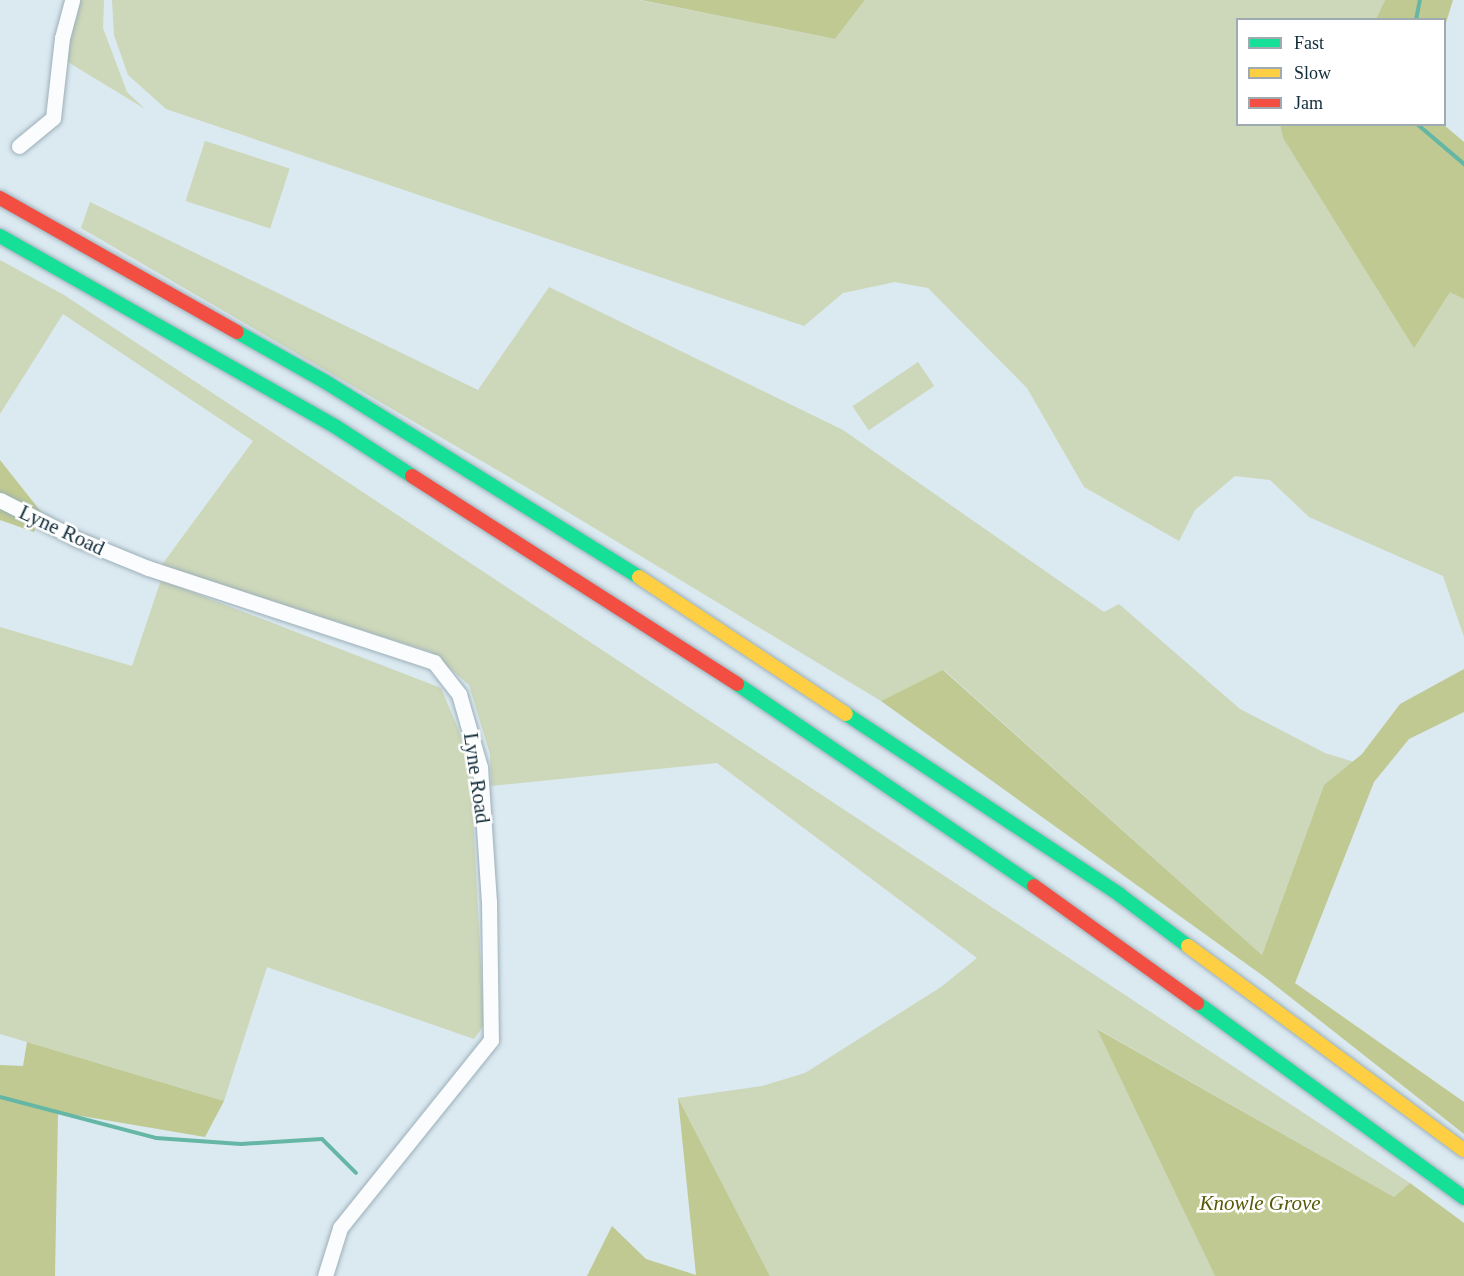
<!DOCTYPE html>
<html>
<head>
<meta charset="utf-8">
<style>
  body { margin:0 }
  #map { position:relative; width:1464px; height:1276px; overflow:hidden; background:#dbe9f1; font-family:"Times New Roman",serif }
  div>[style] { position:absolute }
  .green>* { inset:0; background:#cdd7b9; transform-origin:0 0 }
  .forest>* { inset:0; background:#bfc991 }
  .stream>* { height:4px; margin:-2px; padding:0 2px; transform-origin:2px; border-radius:2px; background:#65b6a5 }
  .roads { filter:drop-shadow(0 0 2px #9cafb8) drop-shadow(0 0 2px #9cafb8) }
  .street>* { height:15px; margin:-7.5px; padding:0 7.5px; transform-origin:7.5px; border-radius:7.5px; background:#fafcfd }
  .fast>* { height:14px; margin:-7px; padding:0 7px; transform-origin:7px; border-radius:7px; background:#16e098 }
  .slow>* { height:14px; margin:-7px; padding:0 7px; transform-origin:7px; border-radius:7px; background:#ffcf43 }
  .jam>* { height:14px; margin:-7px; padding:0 7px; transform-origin:7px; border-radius:7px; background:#f24e42 }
  span { translate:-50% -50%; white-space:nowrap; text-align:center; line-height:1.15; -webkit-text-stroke:5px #fff; paint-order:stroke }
  .street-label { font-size:21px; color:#102c3a }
  .park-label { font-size:21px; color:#565a06; font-style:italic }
  .legend { position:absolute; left:1236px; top:18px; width:210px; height:108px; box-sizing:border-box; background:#fff; border:2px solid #9fabb0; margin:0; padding:8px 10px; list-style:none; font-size:18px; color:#102c3a }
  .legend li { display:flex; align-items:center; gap:12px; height:30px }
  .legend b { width:30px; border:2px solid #9fabb0 }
</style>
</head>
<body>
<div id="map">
  <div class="green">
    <div style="clip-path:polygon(78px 0,104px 0,103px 28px,127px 92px,145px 109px,63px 59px)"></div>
    <div style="clip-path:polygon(112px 0,639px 0,835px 39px,865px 0,1385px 0,1376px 19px,1238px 20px,1238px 124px,1280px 125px,1283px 138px,1414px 347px,1450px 291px,1464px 299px,1464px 637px,1443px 576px,1309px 517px,1270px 480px,1235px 476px,1195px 510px,1179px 541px,1084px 487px,1027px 388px,928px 288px,895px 282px,843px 293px,804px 326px,166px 109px,128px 75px,114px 35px)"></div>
    <div style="left:205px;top:141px;width:89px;height:63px;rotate:18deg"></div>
    <div style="clip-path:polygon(90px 202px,478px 390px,549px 287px,843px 430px,1104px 612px,1119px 604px,1240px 709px,1325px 753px,1354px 762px,1324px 785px,1262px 955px,944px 670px,881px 701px,533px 491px,81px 228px)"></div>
    <div style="clip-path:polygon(0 260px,64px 295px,1410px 1183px,1394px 1197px,1098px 1029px,1215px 1276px,770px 1276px,678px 1098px,762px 1086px,805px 1073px,941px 987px,977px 958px,717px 763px,491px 786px,490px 754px,469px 685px,431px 652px,161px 566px,253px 441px,63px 314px,0 414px)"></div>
    <div style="left:918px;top:362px;width:29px;height:79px;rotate:56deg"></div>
    <div style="clip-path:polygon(161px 580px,441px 688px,470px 757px,484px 1025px,474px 1039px,267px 967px,224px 1101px,0 1034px,0 627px,132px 666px)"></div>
  </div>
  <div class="forest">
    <div style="clip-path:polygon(641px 0,865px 0,835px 39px)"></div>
    <div style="clip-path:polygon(1385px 0,1453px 0,1445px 26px,1444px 20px,1376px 19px)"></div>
    <div style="clip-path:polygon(1280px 125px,1444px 125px,1464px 142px,1464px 299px,1450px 292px,1414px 348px,1283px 138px)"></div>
    <div style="clip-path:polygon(0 460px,42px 513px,34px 532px,0 520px)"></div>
    <div style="clip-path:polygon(1464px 669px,1464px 712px,1409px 739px,1374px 782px,1295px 983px,1464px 1102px,1464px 1134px,1266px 978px,881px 701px,943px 670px,1262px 955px,1324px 785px,1362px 754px,1400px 704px)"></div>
    <div style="clip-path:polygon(1097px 1029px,1394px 1197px,1410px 1183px,1464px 1223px,1464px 1276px,1215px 1276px)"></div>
    <div style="clip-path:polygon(27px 1042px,224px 1101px,205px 1137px,58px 1112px,55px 1276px,0 1276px,0 1065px,23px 1066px)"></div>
    <div style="clip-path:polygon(678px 1098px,770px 1276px,587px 1276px,612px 1226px,646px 1259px,696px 1275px)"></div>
  </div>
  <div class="stream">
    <div style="left:1416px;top:20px;width:20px;rotate:-79deg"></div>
    <div style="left:1417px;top:124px;width:62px;rotate:40.4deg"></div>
    <div style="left:0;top:1097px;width:161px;rotate:14.7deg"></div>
    <div style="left:156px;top:1138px;width:85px;rotate:4deg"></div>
    <div style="left:241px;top:1144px;width:81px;rotate:-3.5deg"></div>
    <div style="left:322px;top:1139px;width:48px;rotate:45deg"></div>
  </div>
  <div class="roads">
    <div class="street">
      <div style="left:19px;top:146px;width:44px;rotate:-39.5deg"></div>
      <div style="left:53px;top:118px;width:81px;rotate:-83.6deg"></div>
      <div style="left:62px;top:38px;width:39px;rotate:-75deg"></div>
      <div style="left:0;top:500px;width:86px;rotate:26.9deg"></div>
      <div style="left:77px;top:539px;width:77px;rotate:22.2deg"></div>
      <div style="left:148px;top:568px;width:301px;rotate:18.2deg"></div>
      <div style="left:434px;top:662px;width:41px;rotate:52deg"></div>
      <div style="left:459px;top:694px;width:76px;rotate:74deg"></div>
      <div style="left:480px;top:767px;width:134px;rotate:86.2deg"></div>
      <div style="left:489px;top:901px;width:139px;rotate:89.2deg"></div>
      <div style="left:491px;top:1040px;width:241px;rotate:128.8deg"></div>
      <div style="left:340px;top:1228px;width:50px;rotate:107.4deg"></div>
    </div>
    <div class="fast">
      <div style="left:0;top:236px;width:386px;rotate:29.6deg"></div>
      <div style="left:336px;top:427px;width:90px;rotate:32.8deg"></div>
      <div style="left:237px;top:332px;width:100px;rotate:29.4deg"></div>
      <div style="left:324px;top:381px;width:371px;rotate:31.9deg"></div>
      <div style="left:737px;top:684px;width:359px;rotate:34.2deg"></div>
      <div style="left:846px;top:714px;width:328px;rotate:33.4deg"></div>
      <div style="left:1120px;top:895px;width:85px;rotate:36.9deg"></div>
      <div style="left:1197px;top:1003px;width:331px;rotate:36.1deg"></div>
    </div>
    <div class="slow">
      <div style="left:639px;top:577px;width:248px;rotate:33.5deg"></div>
      <div style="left:1188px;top:946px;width:343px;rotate:36.5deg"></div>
    </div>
    <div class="jam">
      <div style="left:0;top:198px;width:272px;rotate:29.5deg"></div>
      <div style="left:412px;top:476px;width:386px;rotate:32.6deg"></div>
      <div style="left:1034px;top:886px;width:201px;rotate:35.7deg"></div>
    </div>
  </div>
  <div class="street-label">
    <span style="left:62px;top:530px;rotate:25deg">Lyne Road</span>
    <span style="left:477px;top:778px;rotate:82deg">Lyne Road</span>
  </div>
  <div class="park-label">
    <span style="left:1260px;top:1203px">Knowle Grove</span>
  </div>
  <ul class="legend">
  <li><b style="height:8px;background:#16e098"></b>Fast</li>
  <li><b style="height:8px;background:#ffcf43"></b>Slow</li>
  <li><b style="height:8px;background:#f24e42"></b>Jam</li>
  </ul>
</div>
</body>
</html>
